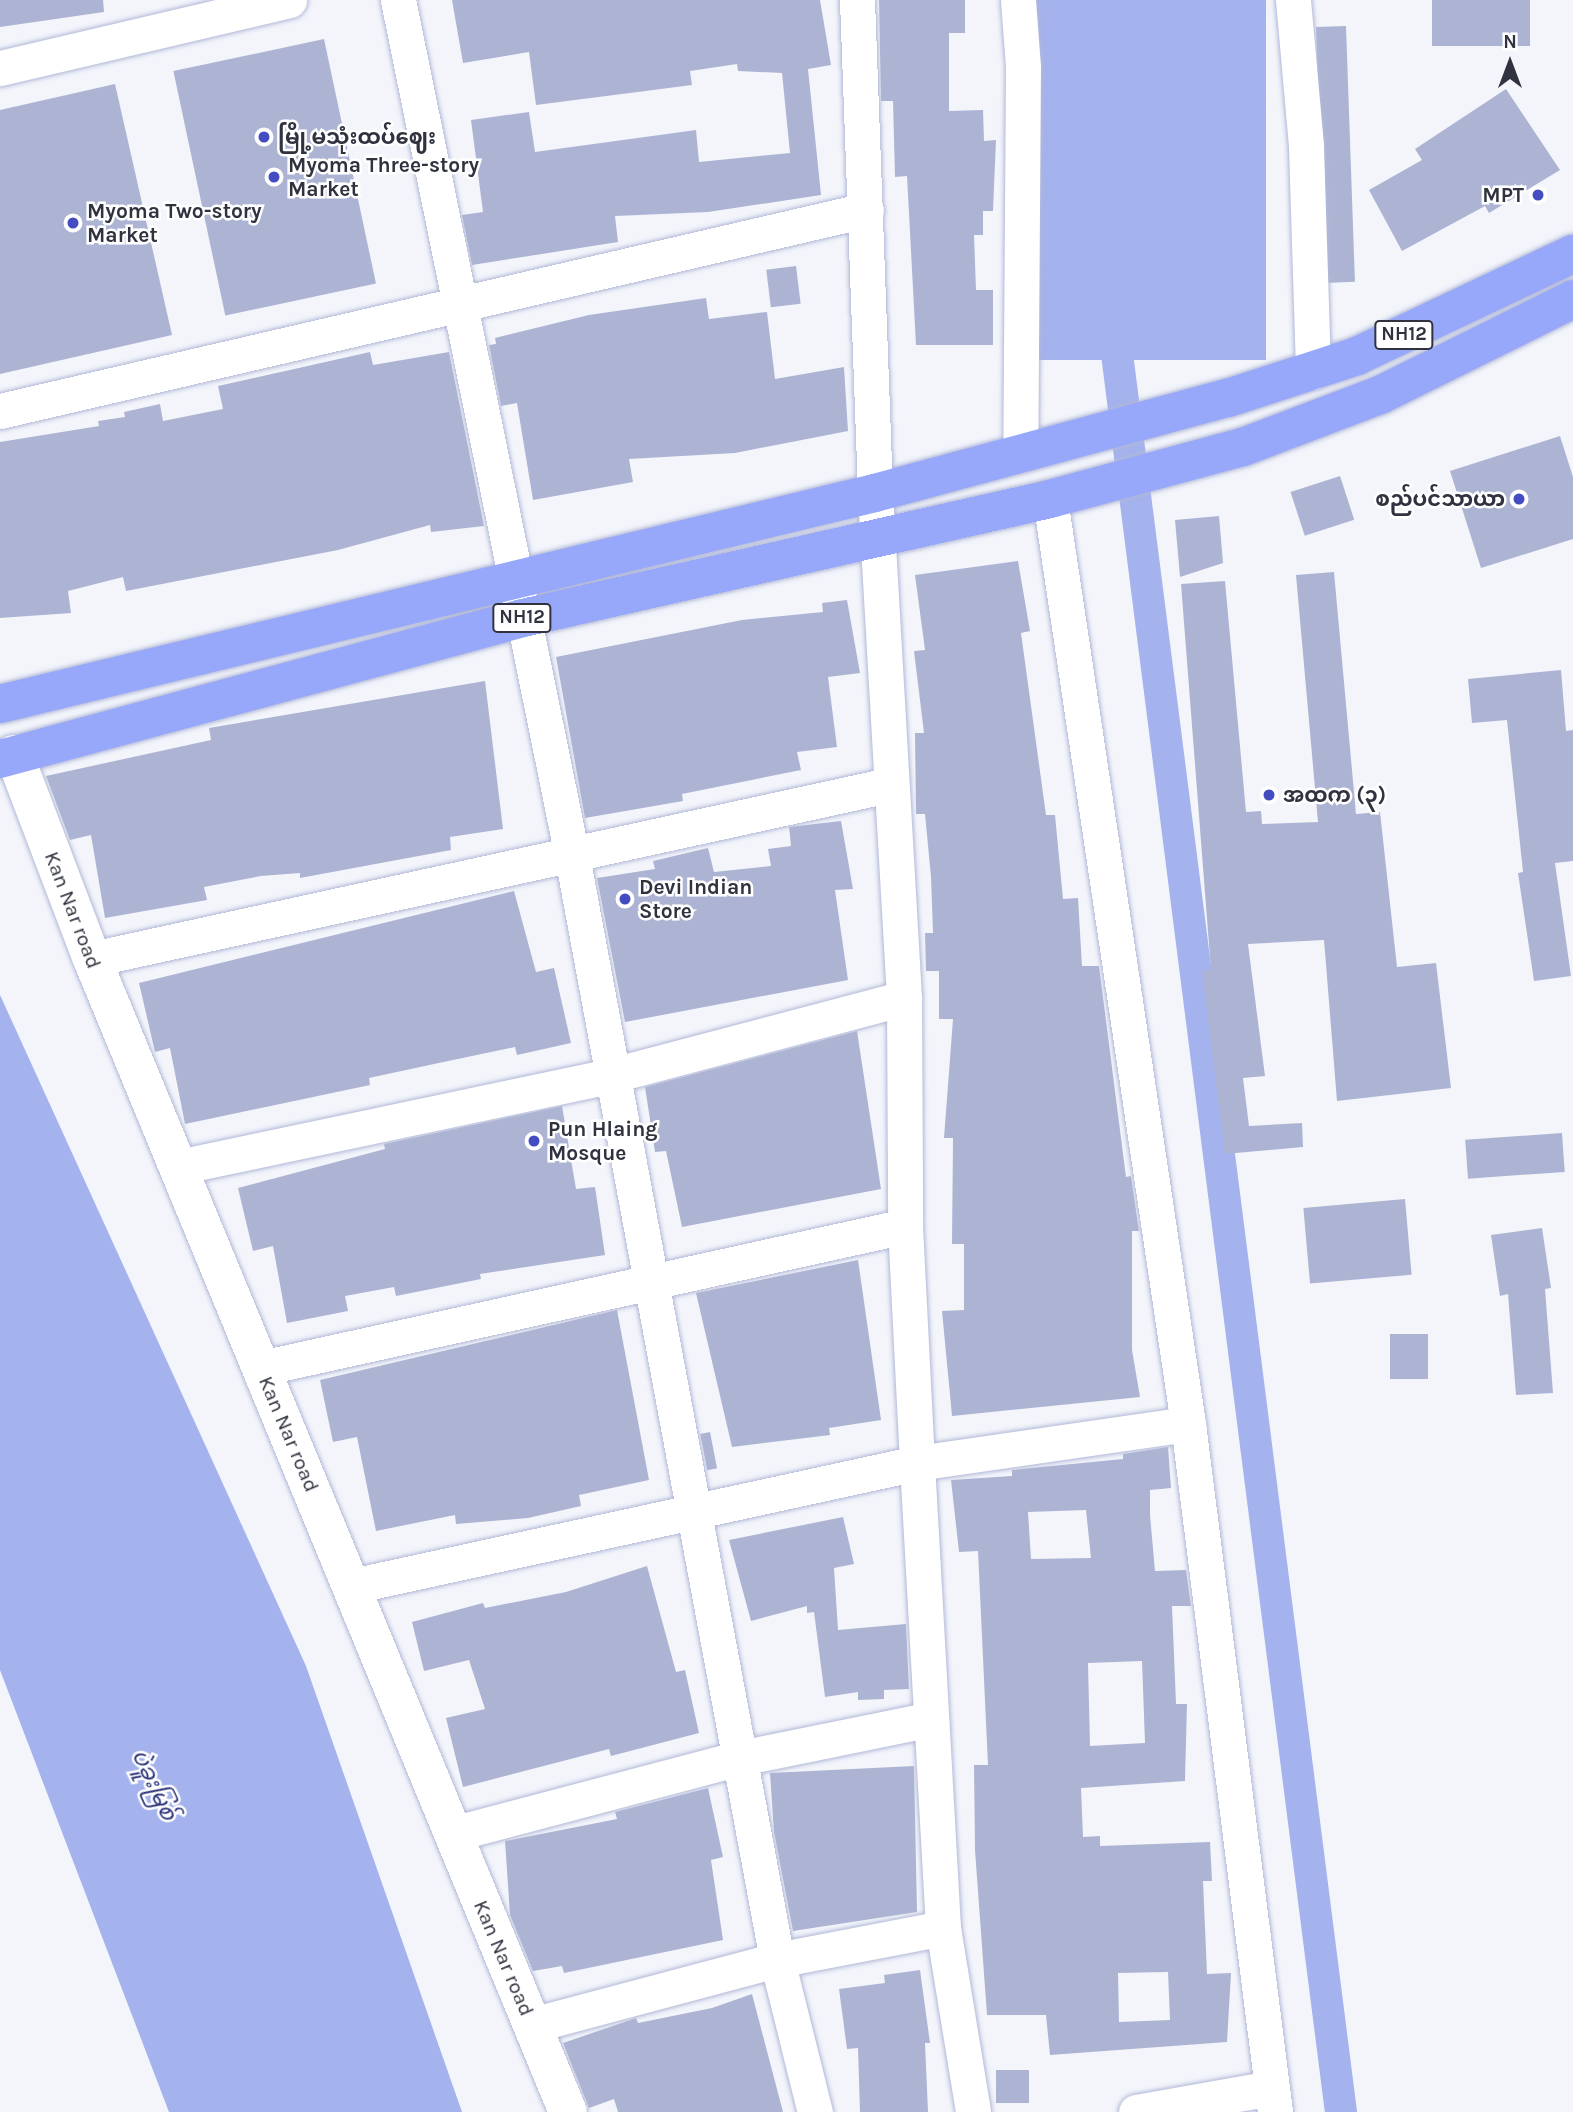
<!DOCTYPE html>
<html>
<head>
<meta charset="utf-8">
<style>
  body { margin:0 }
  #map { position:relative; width:1573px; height:2112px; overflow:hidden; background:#f3f5fb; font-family:Karla,"Noto Sans Myanmar",sans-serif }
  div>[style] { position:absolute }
  .water>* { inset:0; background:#a4b2ed; transform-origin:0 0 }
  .canal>* { height:32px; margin:-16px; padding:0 16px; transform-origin:16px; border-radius:16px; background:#a4b2ed }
  .building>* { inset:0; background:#adb4d3; transform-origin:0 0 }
  .roads { filter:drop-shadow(0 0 2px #b1b8d7) drop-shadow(0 0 2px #b1b8d7) }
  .street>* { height:35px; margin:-17.5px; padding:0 17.5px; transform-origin:17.5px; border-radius:17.5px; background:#fff }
  .secondary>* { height:38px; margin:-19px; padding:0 19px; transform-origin:19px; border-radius:19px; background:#fff }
  .highway>* { height:38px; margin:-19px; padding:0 19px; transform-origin:19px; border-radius:19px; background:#97a8fa }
  .dots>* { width:19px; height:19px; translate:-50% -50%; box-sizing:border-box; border:4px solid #fff; border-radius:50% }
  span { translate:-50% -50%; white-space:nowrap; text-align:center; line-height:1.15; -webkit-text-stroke:5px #fff; paint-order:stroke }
  .shield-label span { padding:2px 5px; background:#fff; border:2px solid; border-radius:5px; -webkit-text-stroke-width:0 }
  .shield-label { font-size:19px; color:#30333f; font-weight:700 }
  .poi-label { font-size:21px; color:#30333f; font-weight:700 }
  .left { translate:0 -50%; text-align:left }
  .right { translate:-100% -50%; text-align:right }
  .street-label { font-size:21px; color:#30333f }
  .water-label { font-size:23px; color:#2e367b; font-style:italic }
  .north { position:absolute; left:1475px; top:28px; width:70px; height:70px; -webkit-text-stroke:5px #fff; paint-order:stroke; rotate:0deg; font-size:19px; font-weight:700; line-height:28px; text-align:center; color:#30333f }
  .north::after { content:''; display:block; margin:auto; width:24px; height:32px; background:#30333f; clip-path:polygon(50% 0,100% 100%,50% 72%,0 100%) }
</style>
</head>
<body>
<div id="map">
  <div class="water">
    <div style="left:1030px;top:0;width:236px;height:360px"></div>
    <div style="clip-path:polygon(0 995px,306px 1666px,462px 2112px,169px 2112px,0 1670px)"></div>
  </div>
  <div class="canal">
    <div style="left:1117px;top:354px;width:1772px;rotate:82.74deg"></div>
  </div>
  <div class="building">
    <div style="clip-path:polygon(0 0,103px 0,104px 12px,0 27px)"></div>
    <div style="clip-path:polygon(452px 0,820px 0,831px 65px,808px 69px,821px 195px,708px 212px,615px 216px,618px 242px,472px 265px,462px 215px,483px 212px,471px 120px,529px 112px,535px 152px,696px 130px,699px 162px,790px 153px,782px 73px,738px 71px,737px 64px,690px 71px,692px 85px,536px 105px,529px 52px,463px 63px)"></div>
    <div style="clip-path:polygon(879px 0,965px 0,965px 33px,949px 33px,949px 111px,983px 110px,984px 141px,996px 140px,993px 211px,983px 211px,983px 235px,974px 235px,976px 290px,993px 290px,993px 345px,916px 345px,907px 176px,895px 177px,893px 101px,881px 101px)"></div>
    <div style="left:1432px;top:0;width:98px;height:46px"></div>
    <div style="left:1346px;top:26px;width:256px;height:30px;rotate:88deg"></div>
    <div style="left:324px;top:39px;width:250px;height:154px;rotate:78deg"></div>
    <div style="clip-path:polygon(115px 84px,172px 335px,0 374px,0 110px)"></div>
    <div style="clip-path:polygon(1506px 89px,1560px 170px,1489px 213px,1485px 206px,1402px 251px,1369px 190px,1422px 160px,1415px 149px)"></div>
    <div style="left:796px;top:266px;width:38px;height:30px;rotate:83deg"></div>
    <div style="clip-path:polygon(706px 298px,709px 319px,767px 312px,775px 379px,844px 367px,848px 431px,735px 453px,629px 459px,633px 482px,533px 500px,517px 403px,501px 406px,489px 345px,496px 344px,495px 338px,589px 315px)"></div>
    <div style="clip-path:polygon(370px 352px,373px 365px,449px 352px,484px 526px,431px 532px,430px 525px,338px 550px,126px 591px,123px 577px,68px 591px,71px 613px,0 618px,0 442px,99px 426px,98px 421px,125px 417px,124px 412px,160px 404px,163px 421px,223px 409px,218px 386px)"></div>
    <div style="clip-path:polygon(1560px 436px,1573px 477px,1573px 539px,1481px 568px,1450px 471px)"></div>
    <div style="left:1340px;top:476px;width:46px;height:52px;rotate:72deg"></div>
    <div style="clip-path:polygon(1219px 516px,1223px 563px,1180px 577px,1175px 520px)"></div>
    <div style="clip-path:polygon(1018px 561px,1030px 631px,1021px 633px,1046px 815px,1055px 815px,1063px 899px,1078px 898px,1082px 966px,1099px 966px,1126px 1177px,1131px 1176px,1139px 1231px,1132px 1231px,1132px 1350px,1140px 1397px,952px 1416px,942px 1311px,964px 1310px,964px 1244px,952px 1244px,953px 1138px,944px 1138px,953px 1019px,939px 1019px,939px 971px,926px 971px,925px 933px,933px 933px,931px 877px,925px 814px,916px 814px,915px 733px,924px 733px,914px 651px,925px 650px,915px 575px)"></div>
    <div style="clip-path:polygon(1334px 572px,1356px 814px,1380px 812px,1397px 967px,1436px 963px,1451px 1088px,1337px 1101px,1324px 940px,1248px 944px,1265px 1076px,1243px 1078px,1249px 1126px,1302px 1123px,1303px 1147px,1225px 1154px,1202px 971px,1211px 970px,1181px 584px,1225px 581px,1246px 812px,1261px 811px,1262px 824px,1318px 822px,1296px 575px)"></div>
    <div style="clip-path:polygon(847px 600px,860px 673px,828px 677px,837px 747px,797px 752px,801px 770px,682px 794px,683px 801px,585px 818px,556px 657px,742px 620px,823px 612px,822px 603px)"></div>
    <div style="clip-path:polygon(1561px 670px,1566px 731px,1573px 730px,1573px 861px,1555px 863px,1571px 976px,1534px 981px,1518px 873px,1523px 872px,1507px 720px,1472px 723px,1468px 679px)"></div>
    <div style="clip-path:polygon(485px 681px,503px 829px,450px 837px,451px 850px,300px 878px,300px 873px,261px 876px,204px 887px,207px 900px,105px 918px,91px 835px,70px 840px,46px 776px,211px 740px,209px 728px)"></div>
    <div style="clip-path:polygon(841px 821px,853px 889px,835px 890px,848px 980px,625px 1022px,597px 878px,655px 869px,653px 861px,708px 848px,714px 872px,771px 866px,768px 849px,791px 846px,789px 827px)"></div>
    <div style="clip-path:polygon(514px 891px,536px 972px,554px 968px,571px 1043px,517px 1055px,515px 1047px,434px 1064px,369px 1078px,370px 1085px,185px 1124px,170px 1048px,155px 1052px,139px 983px)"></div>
    <div style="clip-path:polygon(857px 1031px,881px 1189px,682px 1227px,666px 1151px,655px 1152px,645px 1087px)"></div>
    <div style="clip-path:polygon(562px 1106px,576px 1189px,595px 1187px,605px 1255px,480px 1274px,481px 1279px,396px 1296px,394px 1287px,345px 1296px,348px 1311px,287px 1323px,273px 1246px,253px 1251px,238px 1188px,385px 1149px,384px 1144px)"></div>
    <div style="left:1562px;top:1133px;width:39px;height:97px;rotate:86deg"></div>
    <div style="left:1405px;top:1199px;width:76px;height:102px;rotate:85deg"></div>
    <div style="clip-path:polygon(1542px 1228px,1551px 1288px,1545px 1289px,1553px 1393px,1516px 1395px,1508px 1294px,1500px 1296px,1491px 1235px)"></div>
    <div style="clip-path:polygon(858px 1260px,881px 1420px,829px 1428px,830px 1435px,732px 1447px,696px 1293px)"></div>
    <div style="clip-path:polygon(617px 1310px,649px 1480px,579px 1495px,581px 1506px,528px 1518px,456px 1524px,455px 1515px,376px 1531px,357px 1437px,333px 1442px,320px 1380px)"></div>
    <div style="left:1428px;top:1334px;width:45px;height:38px;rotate:90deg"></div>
    <div style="left:710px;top:1432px;width:37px;height:10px;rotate:79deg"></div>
    <div style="clip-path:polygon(evenodd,1168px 1447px,1171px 1488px,1150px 1490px,1150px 1515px,1155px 1571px,1186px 1570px,1191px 1606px,1172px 1606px,1176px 1704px,1187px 1704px,1185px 1781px,1081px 1788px,1083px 1837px,1100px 1836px,1100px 1846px,1210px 1842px,1212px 1881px,1203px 1881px,1207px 1974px,1231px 1973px,1227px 2042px,1050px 2055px,1046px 2015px,987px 2015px,975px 1850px,974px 1765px,988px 1765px,978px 1551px,959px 1552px,951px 1480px,1012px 1476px,1012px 1470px,1123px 1459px,1123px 1454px,1168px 1447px,1086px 1510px,1091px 1558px,1031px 1559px,1028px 1512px,1086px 1510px,1168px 1447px,1142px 1661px,1145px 1743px,1090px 1746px,1088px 1663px,1142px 1661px,1168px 1447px,1168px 1972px,1170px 2020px,1119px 2022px,1118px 1973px,1168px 1972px)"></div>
    <div style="clip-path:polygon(843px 1517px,854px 1564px,834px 1568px,838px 1630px,906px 1624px,909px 1689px,884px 1690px,884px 1699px,858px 1700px,858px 1692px,825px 1697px,814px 1612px,807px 1613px,807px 1606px,751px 1621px,729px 1540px)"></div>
    <div style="clip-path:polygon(647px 1566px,676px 1672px,685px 1670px,699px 1733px,611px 1756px,609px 1749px,463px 1787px,446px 1718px,485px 1709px,469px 1660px,424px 1671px,412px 1622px,483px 1603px,485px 1608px,566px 1592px)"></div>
    <div style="clip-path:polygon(914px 1766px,917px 1912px,793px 1931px,774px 1832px,770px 1773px)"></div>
    <div style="clip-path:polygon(708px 1788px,723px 1857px,711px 1860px,723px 1940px,564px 1973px,562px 1966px,533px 1971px,510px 1915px,505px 1841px,617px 1819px,615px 1812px)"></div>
    <div style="clip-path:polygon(920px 1970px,930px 2043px,925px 2043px,928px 2112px,860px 2112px,858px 2048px,847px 2049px,839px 1989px,885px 1983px,884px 1975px)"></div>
    <div style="clip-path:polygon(752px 1994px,783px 2112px,618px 2112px,614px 2099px,589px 2108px,563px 2043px,636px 2018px,638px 2023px,712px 2008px)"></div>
    <div style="left:996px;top:2070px;width:33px;height:33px"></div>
  </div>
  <div class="roads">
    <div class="street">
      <div style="left:398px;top:0;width:874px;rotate:78.51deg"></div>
      <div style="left:572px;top:856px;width:1123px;rotate:79.48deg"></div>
      <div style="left:777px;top:1960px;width:157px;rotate:76deg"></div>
      <div style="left:857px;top:0;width:493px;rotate:87.9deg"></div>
      <div style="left:875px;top:493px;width:506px;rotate:86.71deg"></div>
      <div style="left:904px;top:998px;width:228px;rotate:89.7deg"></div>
      <div style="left:905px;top:1226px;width:237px;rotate:87.1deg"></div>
      <div style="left:917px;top:1463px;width:466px;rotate:86.8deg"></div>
      <div style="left:943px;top:1928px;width:186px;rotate:80.7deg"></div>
      <div style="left:1018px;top:0;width:67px;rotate:85.7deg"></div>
      <div style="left:1023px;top:67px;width:386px;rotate:90.4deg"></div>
      <div style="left:1293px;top:0;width:148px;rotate:84.9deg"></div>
      <div style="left:1306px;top:147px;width:225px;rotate:88.2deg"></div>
      <div style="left:0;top:68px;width:297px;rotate:-13.2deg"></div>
      <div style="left:0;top:411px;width:889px;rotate:-13.07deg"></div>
      <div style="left:1050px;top:499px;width:935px;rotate:81.51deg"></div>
      <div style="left:1188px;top:1424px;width:693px;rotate:82.79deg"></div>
      <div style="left:92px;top:959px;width:816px;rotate:-12.32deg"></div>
      <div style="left:178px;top:1167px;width:445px;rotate:-11.9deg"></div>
      <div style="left:613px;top:1075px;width:301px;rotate:-14.8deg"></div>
      <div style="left:261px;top:1368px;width:659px;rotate:-12.43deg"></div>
      <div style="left:352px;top:1586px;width:578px;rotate:-12.28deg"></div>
      <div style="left:917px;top:1463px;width:274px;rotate:-8.2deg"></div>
      <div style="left:452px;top:1834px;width:298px;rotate:-14.8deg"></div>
      <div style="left:740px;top:1758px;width:195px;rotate:-11.5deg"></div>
      <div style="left:532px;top:2025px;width:253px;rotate:-14.9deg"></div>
      <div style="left:777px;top:1960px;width:169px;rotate:-10.9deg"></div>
      <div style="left:1136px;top:2112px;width:137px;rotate:-10.1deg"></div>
    </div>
    <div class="secondary">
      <div style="left:14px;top:754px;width:219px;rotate:69.2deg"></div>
      <div style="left:92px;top:959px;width:1247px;rotate:67.57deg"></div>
    </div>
    <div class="highway">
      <div style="left:0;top:704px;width:900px;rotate:-13.56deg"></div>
      <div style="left:875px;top:493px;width:366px;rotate:-15.1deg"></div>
      <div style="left:1228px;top:398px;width:136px;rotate:-18deg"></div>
      <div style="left:1357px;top:356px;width:239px;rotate:-25.3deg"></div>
      <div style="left:0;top:759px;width:542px;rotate:-15.09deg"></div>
      <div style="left:523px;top:618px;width:540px;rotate:-12.72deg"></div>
      <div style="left:1050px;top:499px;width:200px;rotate:-15.1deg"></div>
      <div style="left:1243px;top:447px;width:147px;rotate:-20.8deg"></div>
      <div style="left:1380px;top:395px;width:216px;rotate:-26.4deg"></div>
    </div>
  </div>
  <div class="dots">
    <div style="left:264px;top:137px;background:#444cc1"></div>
    <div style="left:274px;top:177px;background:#444cc1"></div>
    <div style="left:1538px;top:195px;background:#444cc1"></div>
    <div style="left:73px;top:223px;background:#444cc1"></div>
    <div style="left:1519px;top:499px;background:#444cc1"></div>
    <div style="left:1269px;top:795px;background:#444cc1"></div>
    <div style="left:625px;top:899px;background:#444cc1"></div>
    <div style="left:534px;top:1141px;background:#444cc1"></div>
  </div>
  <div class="shield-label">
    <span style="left:1404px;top:335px">NH12</span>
    <span style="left:522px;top:618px">NH12</span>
  </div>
  <div class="poi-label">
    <span class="left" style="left:278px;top:137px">မြို့မသုံးထပ်ဈေး</span>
    <span class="left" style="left:288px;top:177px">Myoma Three-story<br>Market</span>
    <span class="right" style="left:1524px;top:195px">MPT</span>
    <span class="left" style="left:87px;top:223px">Myoma Two-story<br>Market</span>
    <span class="right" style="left:1505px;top:499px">စည်ပင်သာယာ</span>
    <span class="left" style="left:1283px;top:795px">အထက (၃)</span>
    <span class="left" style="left:639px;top:899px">Devi Indian<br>Store</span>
    <span class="left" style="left:548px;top:1141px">Pun Hlaing<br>Mosque</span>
  </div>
  <div class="street-label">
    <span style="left:73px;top:910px;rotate:69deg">Kan Nar road</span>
    <span style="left:289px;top:1434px;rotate:67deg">Kan Nar road</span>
    <span style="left:504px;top:1958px;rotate:67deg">Kan Nar road</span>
  </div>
  <div class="water-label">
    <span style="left:154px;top:1785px;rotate:65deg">ပဲခူးမြစ်</span>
  </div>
  <div class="north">N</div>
</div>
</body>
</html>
